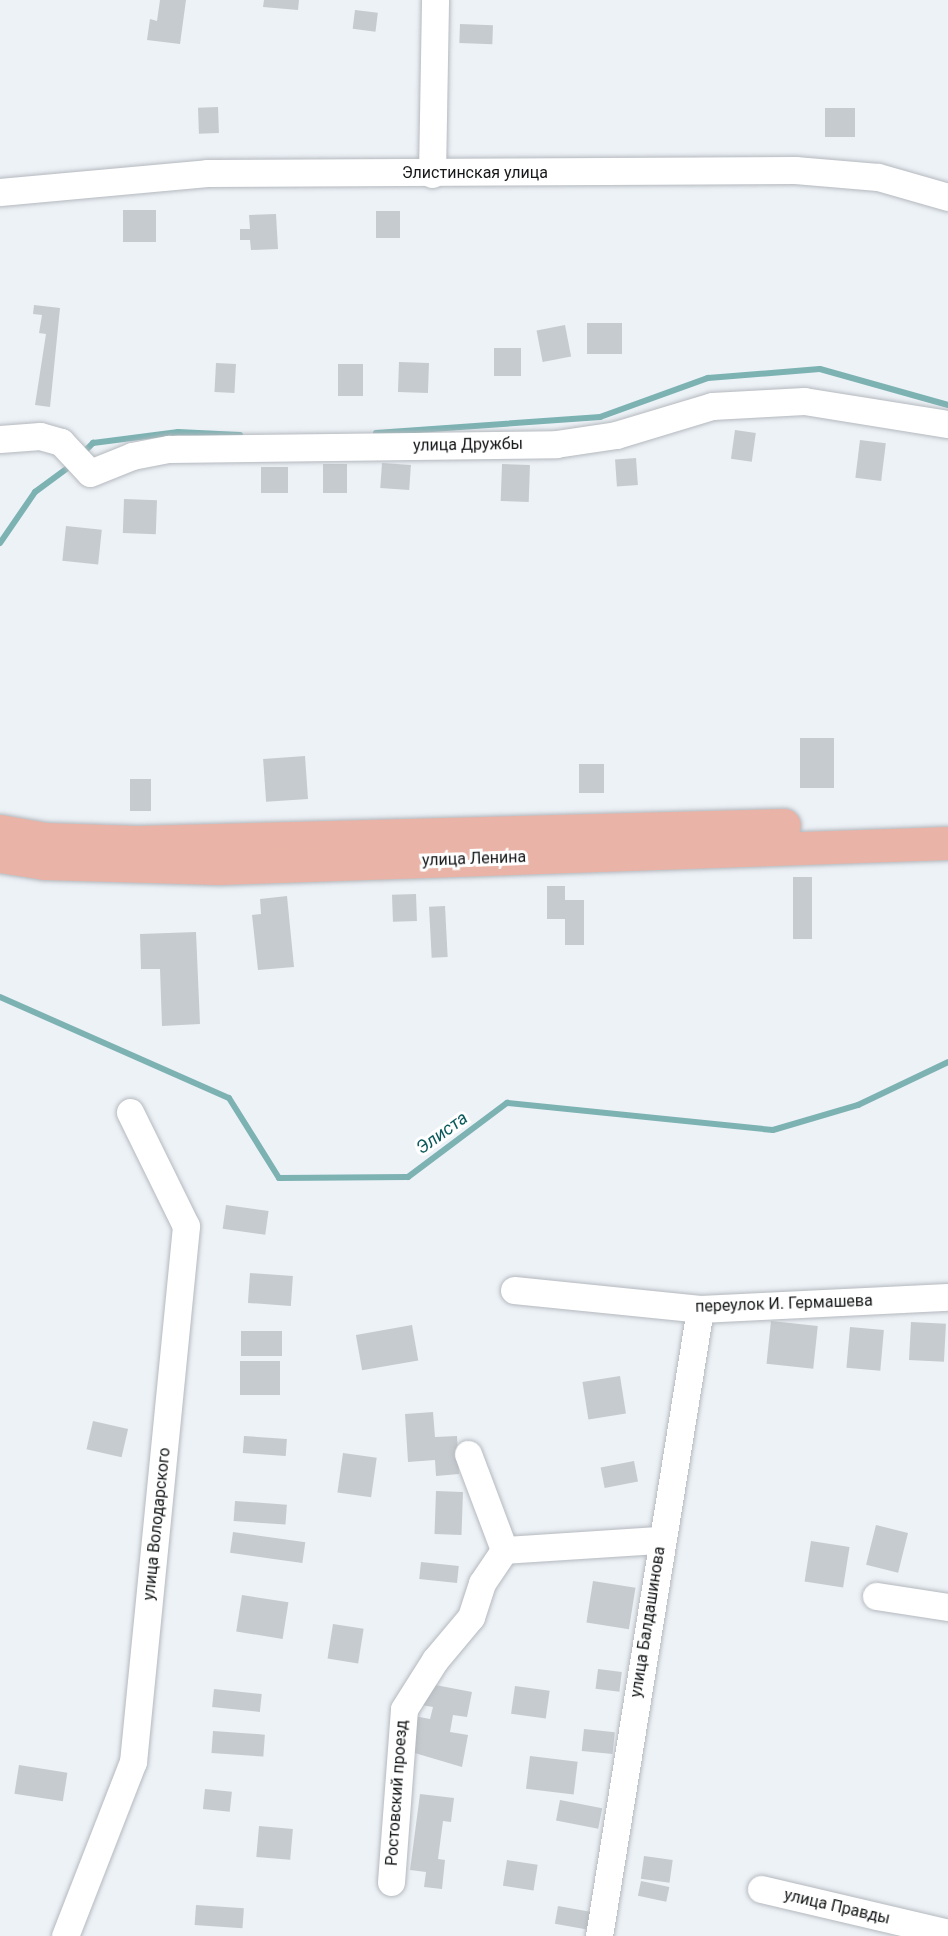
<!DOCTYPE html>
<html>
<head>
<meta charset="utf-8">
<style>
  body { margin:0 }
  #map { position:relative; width:948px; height:1936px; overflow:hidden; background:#edf2f7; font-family:Roboto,sans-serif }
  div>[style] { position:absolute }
  .stream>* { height:6px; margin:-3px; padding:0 3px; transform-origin:3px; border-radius:3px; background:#7db2b3 }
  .building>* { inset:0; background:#c6cbd0; transform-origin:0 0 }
  .roads { filter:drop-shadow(0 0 2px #b4b9be) drop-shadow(0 0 2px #b4b9be) }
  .minor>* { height:27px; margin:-13.5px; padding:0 13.5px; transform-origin:13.5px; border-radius:13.5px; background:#fff }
  .major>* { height:33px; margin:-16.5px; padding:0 16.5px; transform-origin:16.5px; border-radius:16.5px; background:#e9b4a7 }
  span { translate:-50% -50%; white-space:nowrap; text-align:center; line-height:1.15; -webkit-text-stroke:6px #fff; paint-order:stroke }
  .street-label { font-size:16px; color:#151718 }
  .water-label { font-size:18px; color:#0a595b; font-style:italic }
</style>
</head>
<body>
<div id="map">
  <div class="stream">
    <div style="left:376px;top:433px;width:225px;rotate:-4.1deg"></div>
    <div style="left:600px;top:417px;width:115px;rotate:-19.9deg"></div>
    <div style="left:708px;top:378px;width:112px;rotate:-4.6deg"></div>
    <div style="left:820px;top:369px;width:133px;rotate:15.7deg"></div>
    <div style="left:82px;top:454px;width:16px;rotate:-45deg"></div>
    <div style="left:93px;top:443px;width:86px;rotate:-7.4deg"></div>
    <div style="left:178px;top:432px;width:62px;rotate:2.8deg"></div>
    <div style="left:0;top:543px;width:62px;rotate:-55.5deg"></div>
    <div style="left:35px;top:492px;width:47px;rotate:-36.4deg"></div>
    <div style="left:0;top:997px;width:250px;rotate:23.8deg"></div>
    <div style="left:229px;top:1098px;width:94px;rotate:58deg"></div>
    <div style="left:279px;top:1178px;width:129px;rotate:-0.4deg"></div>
    <div style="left:408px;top:1177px;width:124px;rotate:-36.8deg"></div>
    <div style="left:507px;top:1103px;width:267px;rotate:5.8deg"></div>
    <div style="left:773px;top:1130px;width:89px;rotate:-16.4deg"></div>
    <div style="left:858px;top:1105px;width:100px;rotate:-25.5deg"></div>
  </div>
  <div class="building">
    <div style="clip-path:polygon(160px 0,186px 0,180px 44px,147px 40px,150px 19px,157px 21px)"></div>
    <div style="clip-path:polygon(264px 0,299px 0,298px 10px,263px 7px)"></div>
    <div style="left:355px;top:10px;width:23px;height:19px;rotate:7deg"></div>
    <div style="left:460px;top:24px;width:33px;height:19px;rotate:2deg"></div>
    <div style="left:218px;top:107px;width:26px;height:20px;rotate:88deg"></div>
    <div style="left:825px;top:108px;width:30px;height:29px"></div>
    <div style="left:123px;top:210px;width:33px;height:32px"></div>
    <div style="left:376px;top:211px;width:24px;height:27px"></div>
    <div style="clip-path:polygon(276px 214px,278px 249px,251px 250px,250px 240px,240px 240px,240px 229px,250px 229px,249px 215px)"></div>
    <div style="clip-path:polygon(34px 305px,60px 308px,50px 407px,35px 405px,46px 334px,39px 333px,42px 315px,33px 314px)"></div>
    <div style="left:587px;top:323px;width:35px;height:31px"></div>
    <div style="left:565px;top:325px;width:32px;height:29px;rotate:79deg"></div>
    <div style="left:521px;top:348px;width:28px;height:27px;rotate:90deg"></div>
    <div style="left:399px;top:362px;width:30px;height:30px;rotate:2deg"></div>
    <div style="left:216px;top:363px;width:20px;height:29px;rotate:3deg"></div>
    <div style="left:338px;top:364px;width:25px;height:32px"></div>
    <div style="left:735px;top:430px;width:21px;height:29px;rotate:8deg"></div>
    <div style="left:860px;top:440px;width:26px;height:38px;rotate:7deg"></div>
    <div style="left:636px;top:458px;width:27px;height:21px;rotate:86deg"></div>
    <div style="left:382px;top:463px;width:29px;height:25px;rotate:4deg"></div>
    <div style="left:323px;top:464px;width:24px;height:29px"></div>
    <div style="left:502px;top:464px;width:28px;height:37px;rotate:2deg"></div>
    <div style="left:261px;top:467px;width:27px;height:26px"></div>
    <div style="left:124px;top:499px;width:33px;height:34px;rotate:2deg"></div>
    <div style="left:66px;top:526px;width:36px;height:35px;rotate:6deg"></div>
    <div style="left:800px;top:738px;width:34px;height:50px"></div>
    <div style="left:305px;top:756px;width:43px;height:42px;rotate:86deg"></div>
    <div style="left:604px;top:764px;width:29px;height:25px;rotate:90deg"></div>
    <div style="left:130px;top:779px;width:21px;height:32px"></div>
    <div style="left:793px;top:877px;width:19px;height:62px"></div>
    <div style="clip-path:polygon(547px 886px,565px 886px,565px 900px,584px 900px,584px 945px,565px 945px,565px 919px,547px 919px)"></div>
    <div style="left:416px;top:894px;width:27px;height:24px;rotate:88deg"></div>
    <div style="clip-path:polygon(287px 896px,294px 967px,258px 970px,252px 915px,261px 914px,260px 899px)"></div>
    <div style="left:445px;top:906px;width:51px;height:16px;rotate:87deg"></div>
    <div style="clip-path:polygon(196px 932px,200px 1024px,162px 1026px,160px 969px,141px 969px,140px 934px)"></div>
    <div style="left:226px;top:1205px;width:43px;height:24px;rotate:8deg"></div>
    <div style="left:250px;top:1273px;width:43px;height:30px;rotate:4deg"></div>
    <div style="left:771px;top:1321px;width:47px;height:43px;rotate:6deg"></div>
    <div style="left:911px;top:1322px;width:35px;height:38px;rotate:3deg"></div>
    <div style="left:412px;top:1325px;width:36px;height:57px;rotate:80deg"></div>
    <div style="left:850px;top:1327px;width:34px;height:41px;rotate:5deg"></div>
    <div style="left:241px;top:1331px;width:41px;height:25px"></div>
    <div style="left:240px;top:1361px;width:40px;height:34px"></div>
    <div style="left:620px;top:1376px;width:38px;height:38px;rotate:81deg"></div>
    <div style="clip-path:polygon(433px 1412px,435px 1437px,457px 1436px,459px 1474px,436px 1476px,435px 1460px,408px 1462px,405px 1414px)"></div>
    <div style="left:93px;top:1421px;width:36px;height:29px;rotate:13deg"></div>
    <div style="left:244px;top:1436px;width:43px;height:17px;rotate:4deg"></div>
    <div style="left:343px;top:1453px;width:34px;height:40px;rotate:8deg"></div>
    <div style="left:634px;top:1461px;width:21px;height:34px;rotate:79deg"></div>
    <div style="left:436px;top:1491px;width:27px;height:43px;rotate:2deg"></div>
    <div style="left:235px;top:1501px;width:52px;height:20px;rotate:4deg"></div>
    <div style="left:876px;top:1525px;width:33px;height:41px;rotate:14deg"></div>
    <div style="left:233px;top:1532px;width:73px;height:21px;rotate:8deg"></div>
    <div style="left:811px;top:1541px;width:39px;height:41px;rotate:9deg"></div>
    <div style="left:421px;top:1562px;width:38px;height:17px;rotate:6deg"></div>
    <div style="left:593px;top:1581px;width:43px;height:42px;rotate:9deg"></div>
    <div style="left:242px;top:1595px;width:47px;height:37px;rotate:9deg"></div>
    <div style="left:333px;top:1624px;width:31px;height:35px;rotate:9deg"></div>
    <div style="left:598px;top:1669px;width:24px;height:20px;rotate:7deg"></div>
    <div style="clip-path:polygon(425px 1683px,472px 1692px,467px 1717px,453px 1715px,450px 1732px,468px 1735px,462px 1767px,408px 1751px,414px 1716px,430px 1719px,433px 1707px,421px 1705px)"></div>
    <div style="left:515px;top:1686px;width:35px;height:28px;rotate:8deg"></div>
    <div style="left:214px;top:1689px;width:48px;height:18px;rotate:6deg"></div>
    <div style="left:584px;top:1729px;width:31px;height:22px;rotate:6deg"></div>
    <div style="left:213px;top:1731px;width:52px;height:22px;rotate:4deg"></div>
    <div style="left:530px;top:1756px;width:48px;height:33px;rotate:7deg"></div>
    <div style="left:19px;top:1765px;width:49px;height:29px;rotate:9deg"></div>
    <div style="left:205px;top:1789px;width:27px;height:20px;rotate:6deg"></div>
    <div style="clip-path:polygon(420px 1794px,454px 1798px,451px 1822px,443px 1821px,438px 1859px,445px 1860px,442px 1889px,424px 1887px,426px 1872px,410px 1870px)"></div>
    <div style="left:560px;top:1800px;width:43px;height:21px;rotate:11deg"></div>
    <div style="left:259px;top:1826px;width:34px;height:31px;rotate:5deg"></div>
    <div style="left:644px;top:1856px;width:29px;height:23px;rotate:8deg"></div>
    <div style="left:507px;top:1860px;width:31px;height:26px;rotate:9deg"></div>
    <div style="left:641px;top:1881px;width:29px;height:15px;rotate:12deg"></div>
    <div style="left:196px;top:1905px;width:48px;height:20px;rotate:4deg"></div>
    <div style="left:558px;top:1906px;width:34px;height:18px;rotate:10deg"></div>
  </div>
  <div class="roads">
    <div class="minor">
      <div style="left:432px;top:174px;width:174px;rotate:-89deg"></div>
      <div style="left:0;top:192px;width:208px;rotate:-5.2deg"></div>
      <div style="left:207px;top:173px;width:588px;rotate:-0.29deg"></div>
      <div style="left:795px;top:170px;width:83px;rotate:4.8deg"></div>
      <div style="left:878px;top:177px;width:73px;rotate:15.9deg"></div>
      <div style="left:0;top:439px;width:40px;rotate:-4.3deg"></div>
      <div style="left:40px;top:436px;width:22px;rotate:16deg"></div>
      <div style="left:61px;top:442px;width:42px;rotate:46.9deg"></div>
      <div style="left:90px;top:473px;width:45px;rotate:-22deg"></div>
      <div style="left:132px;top:456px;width:38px;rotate:-11deg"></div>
      <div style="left:169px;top:449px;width:387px;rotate:-0.7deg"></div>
      <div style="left:556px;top:444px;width:61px;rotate:-8.5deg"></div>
      <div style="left:616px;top:435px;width:100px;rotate:-16.8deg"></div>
      <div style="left:712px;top:406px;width:92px;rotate:-3.1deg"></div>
      <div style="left:804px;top:401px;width:146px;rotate:9.1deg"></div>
      <div style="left:514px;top:1290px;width:187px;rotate:5.8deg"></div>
      <div style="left:700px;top:1309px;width:248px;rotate:-2.8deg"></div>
      <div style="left:468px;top:1454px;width:103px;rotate:69.4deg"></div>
      <div style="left:876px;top:1596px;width:73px;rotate:8.7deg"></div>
      <div style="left:391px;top:1882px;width:173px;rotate:-85.7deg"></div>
      <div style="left:404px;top:1709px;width:58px;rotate:-57.7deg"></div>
      <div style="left:435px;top:1660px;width:56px;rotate:-50.1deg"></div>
      <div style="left:471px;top:1617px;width:36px;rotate:-72deg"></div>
      <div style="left:482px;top:1583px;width:40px;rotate:-56deg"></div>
      <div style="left:504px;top:1550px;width:156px;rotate:-3.7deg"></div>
      <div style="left:761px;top:1889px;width:192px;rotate:13.2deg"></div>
      <div style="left:65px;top:1936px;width:187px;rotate:-68.7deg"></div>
      <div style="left:133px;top:1762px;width:539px;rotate:-84.35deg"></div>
      <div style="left:186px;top:1226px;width:127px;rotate:-116.2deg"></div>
      <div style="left:599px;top:1936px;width:635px;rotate:-80.85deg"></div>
    </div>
    <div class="major">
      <div style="left:0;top:831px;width:46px;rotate:10.1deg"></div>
      <div style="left:45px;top:839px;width:93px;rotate:1.8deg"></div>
      <div style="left:138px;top:842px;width:646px;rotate:-1.51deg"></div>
      <div style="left:0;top:856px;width:45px;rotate:9deg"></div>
      <div style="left:44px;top:863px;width:175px;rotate:1.6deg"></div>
      <div style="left:219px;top:868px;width:729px;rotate:-1.96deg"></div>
    </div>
  </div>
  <div class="street-label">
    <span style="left:475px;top:173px">Элистинская улица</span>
    <span style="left:468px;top:445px;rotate:-1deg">улица Дружбы</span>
    <span style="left:474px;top:859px;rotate:-2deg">улица Ленина</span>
    <span style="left:784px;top:1304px;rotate:-2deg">переулок И. Гермашева</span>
    <span style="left:157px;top:1524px;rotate:-84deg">улица Володарского</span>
    <span style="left:648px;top:1622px;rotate:-81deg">улица Балдашинова</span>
    <span style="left:397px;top:1793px;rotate:-86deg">Ростовский проезд</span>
    <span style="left:837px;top:1907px;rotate:13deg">улица Правды</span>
  </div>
  <div class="water-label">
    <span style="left:442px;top:1133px;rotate:-36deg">Элиста</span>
  </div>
</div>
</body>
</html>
